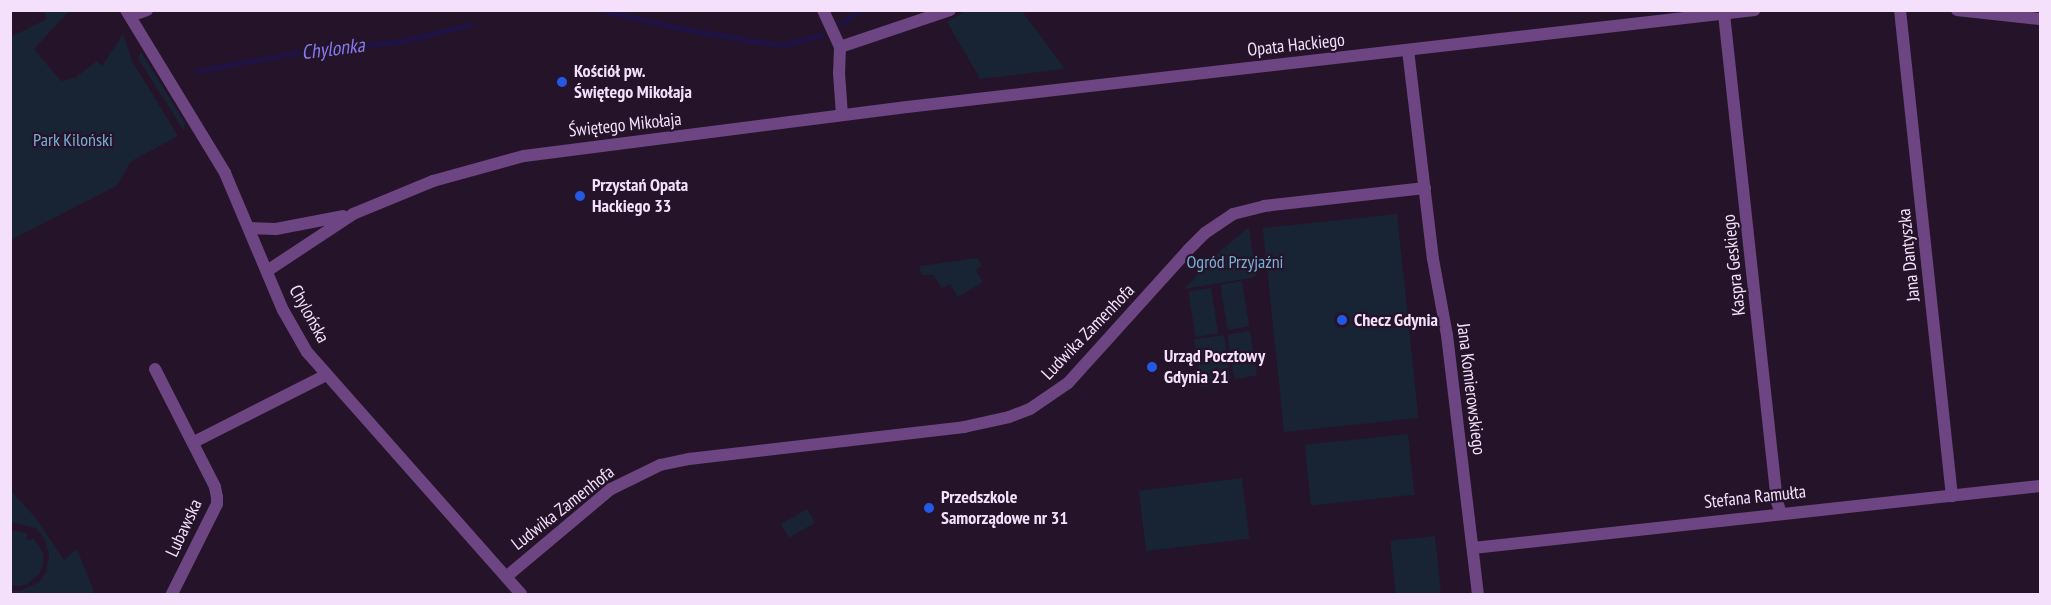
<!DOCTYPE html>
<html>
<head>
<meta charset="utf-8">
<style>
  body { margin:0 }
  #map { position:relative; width:2051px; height:605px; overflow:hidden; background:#251429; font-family:"PT Sans Narrow",sans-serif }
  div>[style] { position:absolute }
  .green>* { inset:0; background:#182333; transform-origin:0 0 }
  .stream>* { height:4.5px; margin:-2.25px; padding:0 2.25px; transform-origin:2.25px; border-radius:2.25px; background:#1f1245 }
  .minor>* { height:12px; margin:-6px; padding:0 6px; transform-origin:6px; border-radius:6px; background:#6e4583 }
  .tertiary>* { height:12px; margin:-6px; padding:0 6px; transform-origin:6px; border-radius:6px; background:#6e4583 }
  .dots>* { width:16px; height:16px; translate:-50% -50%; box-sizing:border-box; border:3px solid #251429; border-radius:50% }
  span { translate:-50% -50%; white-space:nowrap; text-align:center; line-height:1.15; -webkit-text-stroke:4.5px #251429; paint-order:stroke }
  .street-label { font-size:18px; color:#f4e0fb }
  .poi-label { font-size:18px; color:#f4e0fb; font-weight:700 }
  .left { translate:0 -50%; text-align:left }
  .park-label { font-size:18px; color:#74b0d4 }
  .water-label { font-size:20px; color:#857bef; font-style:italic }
  .frame { position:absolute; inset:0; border:12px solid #f4e0fb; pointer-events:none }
</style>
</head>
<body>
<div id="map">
  <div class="green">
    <div style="clip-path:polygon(967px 10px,1022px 11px,1065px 69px,980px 79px,947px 22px)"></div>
    <div style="clip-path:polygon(43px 11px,69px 11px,34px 49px,61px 81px,76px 77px,97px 61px,102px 66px,123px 34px,132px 61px,178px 136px,130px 162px,118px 185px,11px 240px,11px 37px,47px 19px)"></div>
    <div style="clip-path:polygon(141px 52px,185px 123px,184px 131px,138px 58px)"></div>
    <div style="left:1397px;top:214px;width:205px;height:135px;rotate:84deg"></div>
    <div style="clip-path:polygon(1249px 227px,1256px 277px,1184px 289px,1218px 253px)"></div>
    <div style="clip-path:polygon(978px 258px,982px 266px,976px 270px,983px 282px,958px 297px,950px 284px,942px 288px,933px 275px,921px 275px,919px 266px)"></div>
    <div style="left:1242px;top:281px;width:46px;height:22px;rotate:81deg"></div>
    <div style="left:1211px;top:288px;width:46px;height:23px;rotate:81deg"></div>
    <div style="left:1250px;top:331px;width:45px;height:23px;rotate:81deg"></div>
    <div style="left:1224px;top:335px;width:48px;height:30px;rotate:82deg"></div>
    <div style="left:1408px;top:434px;width:61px;height:104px;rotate:84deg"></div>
    <div style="left:1242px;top:478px;width:61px;height:104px;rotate:83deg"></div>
    <div style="clip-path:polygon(11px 491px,36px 518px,64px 560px,77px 549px,95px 594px,11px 594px,11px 590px,20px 591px,39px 582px,46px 572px,49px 555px,45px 540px,36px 528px,11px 522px)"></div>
    <div style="left:807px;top:509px;width:16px;height:30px;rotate:60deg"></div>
    <div style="clip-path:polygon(10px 530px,27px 533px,27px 539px,32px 540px,33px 537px,43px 553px,44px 560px,40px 573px,29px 583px,21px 586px,11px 585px)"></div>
    <div style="left:1435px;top:536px;width:58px;height:45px;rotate:84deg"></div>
  </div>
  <div class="stream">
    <div style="left:605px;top:11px;width:81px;rotate:12.8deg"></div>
    <div style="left:684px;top:29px;width:84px;rotate:9.6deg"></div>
    <div style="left:767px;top:43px;width:17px;rotate:7deg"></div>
    <div style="left:784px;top:45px;width:39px;rotate:-15deg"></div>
    <div style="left:840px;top:24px;width:24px;rotate:-35deg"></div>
    <div style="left:197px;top:71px;width:101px;rotate:-10.3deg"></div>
    <div style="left:296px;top:53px;width:103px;rotate:-6.2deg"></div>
    <div style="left:398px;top:42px;width:73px;rotate:-13.5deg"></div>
  </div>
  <div class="minor">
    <div style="left:823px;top:10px;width:41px;rotate:65.3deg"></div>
    <div style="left:840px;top:47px;width:26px;rotate:92deg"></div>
    <div style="left:839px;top:73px;width:42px;rotate:85.9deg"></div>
    <div style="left:1900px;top:10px;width:489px;rotate:83.9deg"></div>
    <div style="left:1957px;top:10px;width:83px;rotate:6.2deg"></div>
    <div style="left:1724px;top:14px;width:491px;rotate:83.8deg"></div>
    <div style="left:1777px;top:502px;width:12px;rotate:70deg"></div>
    <div style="left:130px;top:16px;width:18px;rotate:-19deg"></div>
    <div style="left:840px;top:47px;width:116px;rotate:-18.6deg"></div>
    <div style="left:1408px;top:50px;width:210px;rotate:83.2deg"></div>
    <div style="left:1433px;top:259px;width:77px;rotate:79.6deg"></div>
    <div style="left:1447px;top:335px;width:261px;rotate:83.2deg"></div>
    <div style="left:250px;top:228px;width:26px;rotate:2deg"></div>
    <div style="left:276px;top:229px;width:68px;rotate:-11deg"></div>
    <div style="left:267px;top:271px;width:103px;rotate:-33.5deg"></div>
    <div style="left:353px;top:214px;width:87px;rotate:-22.4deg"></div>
    <div style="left:433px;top:181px;width:94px;rotate:-15.4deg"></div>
    <div style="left:524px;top:156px;width:386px;rotate:-7.3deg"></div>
    <div style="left:907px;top:107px;width:853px;rotate:-6.53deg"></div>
    <div style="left:155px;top:369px;width:132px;rotate:63deg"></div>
    <div style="left:215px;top:487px;width:10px;rotate:79deg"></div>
    <div style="left:217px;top:497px;width:7px;rotate:90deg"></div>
    <div style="left:217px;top:504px;width:101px;rotate:116.6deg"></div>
    <div style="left:194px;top:442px;width:148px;rotate:-26.9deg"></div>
    <div style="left:1473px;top:548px;width:570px;rotate:-6.24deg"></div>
    <div style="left:506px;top:577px;width:137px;rotate:-40deg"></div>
    <div style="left:611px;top:489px;width:55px;rotate:-26.1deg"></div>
    <div style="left:660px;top:465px;width:30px;rotate:-12deg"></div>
    <div style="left:689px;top:459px;width:277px;rotate:-6.6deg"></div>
    <div style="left:964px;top:427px;width:46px;rotate:-12.5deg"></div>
    <div style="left:1009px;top:417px;width:22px;rotate:-21deg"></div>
    <div style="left:1030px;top:409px;width:46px;rotate:-34.4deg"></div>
    <div style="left:1068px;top:383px;width:179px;rotate:-47.9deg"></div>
    <div style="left:1188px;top:250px;width:24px;rotate:-45deg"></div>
    <div style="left:1205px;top:233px;width:34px;rotate:-34deg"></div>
    <div style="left:1233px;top:214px;width:32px;rotate:-14deg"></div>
    <div style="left:1264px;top:206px;width:162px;rotate:-6.4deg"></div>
  </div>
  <div class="tertiary">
    <div style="left:126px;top:10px;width:191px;rotate:58.7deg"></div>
    <div style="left:225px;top:173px;width:149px;rotate:67.1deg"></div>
    <div style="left:283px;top:310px;width:48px;rotate:60.3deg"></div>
    <div style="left:307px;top:352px;width:323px;rotate:48.5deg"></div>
  </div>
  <div class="dots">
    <div style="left:562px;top:82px;background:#2359e5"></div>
    <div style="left:580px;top:196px;background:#2359e5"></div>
    <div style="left:1342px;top:320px;background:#2359e5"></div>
    <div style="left:1152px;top:367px;background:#2359e5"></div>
    <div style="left:929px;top:508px;background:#2359e5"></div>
  </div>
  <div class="street-label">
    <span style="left:1296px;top:45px;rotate:-6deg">Opata Hackiego</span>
    <span style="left:625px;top:125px;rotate:-6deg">Świętego Mikołaja</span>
    <span style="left:1909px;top:255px;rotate:-96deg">Jana Dantyszka</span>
    <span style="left:1734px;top:265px;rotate:-96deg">Kaspra Geskiego</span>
    <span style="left:309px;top:314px;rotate:61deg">Chylońska</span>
    <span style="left:1088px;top:332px;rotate:-46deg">Ludwika Zamenhofa</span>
    <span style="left:1471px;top:389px;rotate:83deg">Jana Komierowskiego</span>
    <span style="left:1755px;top:497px;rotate:-6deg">Stefana Ramułta</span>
    <span style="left:563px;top:508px;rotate:-38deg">Ludwika Zamenhofa</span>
    <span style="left:184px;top:528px;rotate:-65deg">Lubawska</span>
  </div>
  <div class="poi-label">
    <span class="left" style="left:574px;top:82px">Kościół pw.<br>Świętego Mikołaja</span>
    <span class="left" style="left:592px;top:196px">Przystań Opata<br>Hackiego 33</span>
    <span class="left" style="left:1354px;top:320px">Checz Gdynia</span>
    <span class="left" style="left:1164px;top:367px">Urząd Pocztowy<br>Gdynia 21</span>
    <span class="left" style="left:941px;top:508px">Przedszkole<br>Samorządowe nr 31</span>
  </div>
  <div class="park-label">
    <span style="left:73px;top:140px">Park Kiloński</span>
    <span style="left:1235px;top:262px">Ogród Przyjaźni</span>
  </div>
  <div class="water-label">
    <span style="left:333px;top:49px;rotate:-7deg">Chylonka</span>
  </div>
  <div class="frame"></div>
</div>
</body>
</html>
